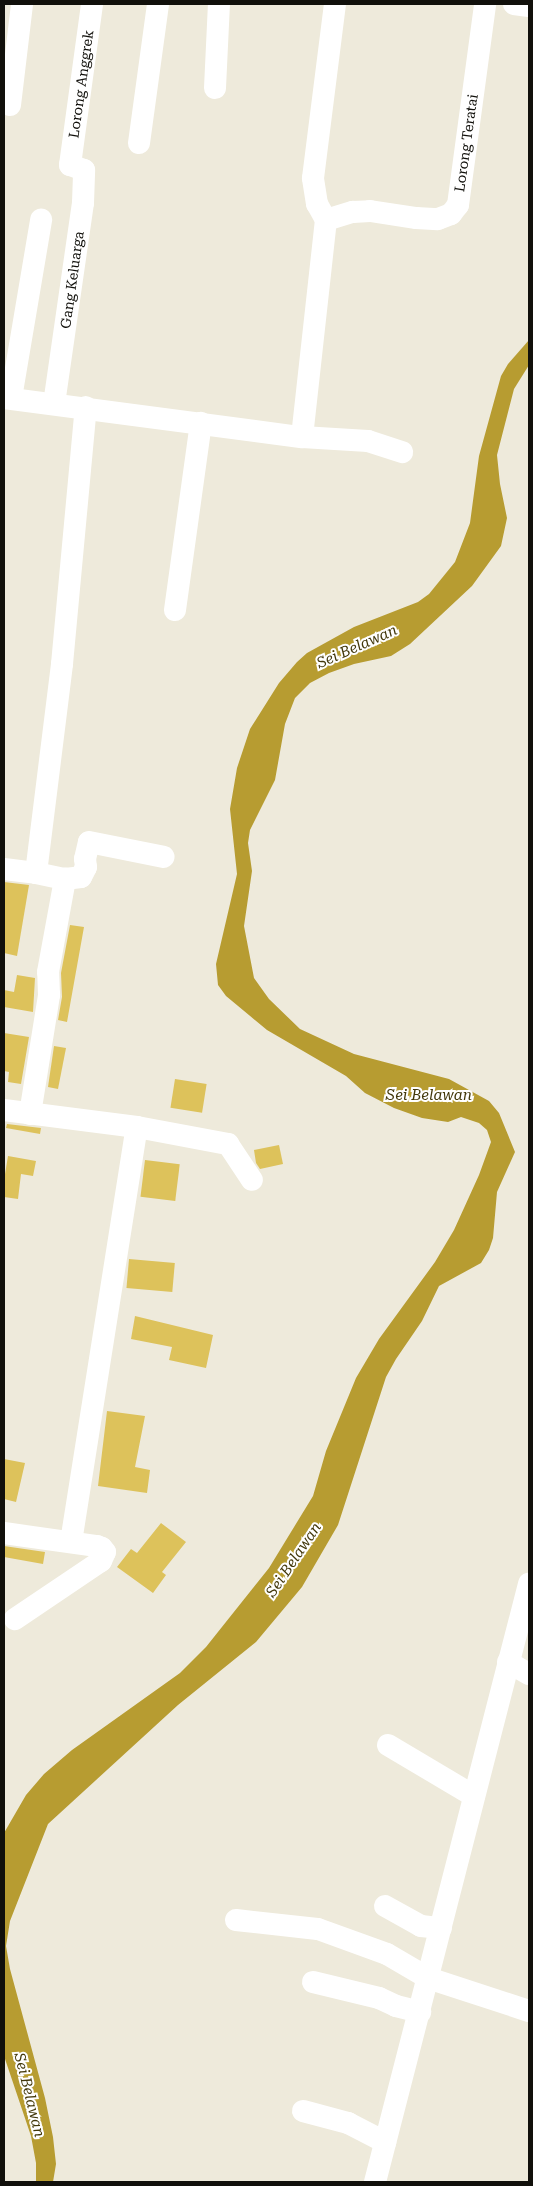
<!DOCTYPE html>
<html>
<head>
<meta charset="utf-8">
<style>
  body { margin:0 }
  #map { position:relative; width:533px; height:2186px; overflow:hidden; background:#eeeadb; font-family:"Roboto Serif",serif }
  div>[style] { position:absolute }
  .water>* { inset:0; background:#b79c31 }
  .building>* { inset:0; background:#ddc25b; transform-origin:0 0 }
  .minor>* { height:22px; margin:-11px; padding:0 11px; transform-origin:11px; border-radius:11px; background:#fff }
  span { translate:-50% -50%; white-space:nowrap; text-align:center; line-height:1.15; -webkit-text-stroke:4px #fff; paint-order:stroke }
  .street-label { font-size:14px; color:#11100b }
  .water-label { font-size:15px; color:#42370a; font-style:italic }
  .frame { position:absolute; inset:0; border:5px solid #11100b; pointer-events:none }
</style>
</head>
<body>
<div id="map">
  <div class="water">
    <div style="clip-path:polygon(529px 340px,529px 365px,514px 389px,497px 455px,500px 484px,507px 518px,501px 546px,472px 586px,410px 644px,391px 656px,354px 664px,329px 673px,310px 683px,295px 698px,285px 724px,275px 780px,250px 830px,248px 843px,252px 871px,244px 926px,254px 978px,269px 999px,300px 1029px,354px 1054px,449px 1079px,489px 1101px,499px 1113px,515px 1152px,497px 1192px,493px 1238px,489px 1250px,481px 1263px,439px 1286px,422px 1321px,396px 1359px,386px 1377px,338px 1525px,302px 1587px,256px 1642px,178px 1705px,48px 1824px,10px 1921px,6px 1946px,10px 1969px,45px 2098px,53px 2137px,56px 2164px,53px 2182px,36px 2182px,36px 2163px,31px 2136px,4px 2056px,4px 1833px,26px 1795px,44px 1774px,72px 1750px,180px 1673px,206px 1647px,269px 1568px,313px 1496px,326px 1451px,356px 1378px,379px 1339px,435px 1262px,454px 1230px,479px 1175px,491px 1142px,487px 1130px,479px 1123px,461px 1117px,448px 1122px,422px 1118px,394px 1108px,365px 1093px,346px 1076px,267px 1030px,226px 996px,218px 985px,216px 964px,237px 874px,230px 809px,237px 768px,250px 729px,279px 683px,297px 662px,307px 653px,354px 627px,418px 602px,429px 594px,455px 562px,470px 523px,479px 456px,501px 376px,508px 364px)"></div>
  </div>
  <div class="building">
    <div style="clip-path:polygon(4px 882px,29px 885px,17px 956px,4px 953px)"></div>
    <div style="clip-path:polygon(70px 925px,84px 927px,67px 1022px,58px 1020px,62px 997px,61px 973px)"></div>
    <div style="clip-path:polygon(17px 975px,35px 978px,33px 1012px,4px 1007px,4px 990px,14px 992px)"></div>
    <div style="clip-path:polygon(4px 1033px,29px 1037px,21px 1084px,8px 1082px,9px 1072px,4px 1071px)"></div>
    <div style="clip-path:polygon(54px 1046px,66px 1048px,58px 1089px,48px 1087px)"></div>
    <div style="left:175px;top:1079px;width:32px;height:29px;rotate:9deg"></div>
    <div style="clip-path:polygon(7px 1124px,41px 1128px,40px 1134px,6px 1128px)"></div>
    <div style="clip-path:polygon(279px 1145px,283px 1164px,260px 1169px,256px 1163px,254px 1150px)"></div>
    <div style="clip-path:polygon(8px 1156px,36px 1161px,33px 1176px,21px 1174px,18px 1199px,4px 1197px,4px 1180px)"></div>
    <div style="left:145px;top:1160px;width:35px;height:37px;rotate:7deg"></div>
    <div style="left:129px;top:1259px;width:46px;height:29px;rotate:5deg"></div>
    <div style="clip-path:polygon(135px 1316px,213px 1335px,206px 1368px,169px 1360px,172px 1347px,131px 1339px)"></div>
    <div style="clip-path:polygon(107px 1411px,145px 1416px,135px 1467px,150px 1470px,147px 1493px,98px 1486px)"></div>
    <div style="clip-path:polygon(4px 1459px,25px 1463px,16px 1502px,4px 1499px)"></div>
    <div style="clip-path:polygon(161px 1523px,186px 1542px,162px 1572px,166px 1575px,153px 1593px,117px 1567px,131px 1549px,137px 1553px)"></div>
    <div style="clip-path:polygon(4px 1546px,45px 1552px,43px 1564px,4px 1557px)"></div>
  </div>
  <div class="minor">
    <div style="left:514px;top:4px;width:15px;rotate:8deg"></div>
    <div style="left:215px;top:88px;width:84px;rotate:-87.3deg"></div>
    <div style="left:10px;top:105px;width:102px;rotate:-83.2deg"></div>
    <div style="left:139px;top:143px;width:140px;rotate:-82.2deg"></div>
    <div style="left:326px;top:220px;width:28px;rotate:-17deg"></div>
    <div style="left:353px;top:212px;width:17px;rotate:-3deg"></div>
    <div style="left:370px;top:211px;width:47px;rotate:8.7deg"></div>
    <div style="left:416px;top:218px;width:22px;rotate:3deg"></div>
    <div style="left:438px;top:219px;width:14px;rotate:-21deg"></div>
    <div style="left:451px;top:214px;width:11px;rotate:-52deg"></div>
    <div style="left:458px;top:205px;width:203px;rotate:-82.3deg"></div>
    <div style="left:4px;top:398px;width:301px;rotate:7.5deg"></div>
    <div style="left:302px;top:437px;width:218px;rotate:-83.7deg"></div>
    <div style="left:326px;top:220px;width:18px;rotate:-119deg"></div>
    <div style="left:317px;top:204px;width:26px;rotate:-99deg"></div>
    <div style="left:313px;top:178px;width:175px;rotate:-82.8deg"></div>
    <div style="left:11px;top:398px;width:181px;rotate:-80.4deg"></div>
    <div style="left:54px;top:404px;width:203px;rotate:-81.8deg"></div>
    <div style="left:83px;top:203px;width:33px;rotate:-88deg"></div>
    <div style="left:84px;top:170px;width:15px;rotate:-160deg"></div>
    <div style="left:70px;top:165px;width:162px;rotate:-82.2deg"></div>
    <div style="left:302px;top:437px;width:66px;rotate:3.5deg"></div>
    <div style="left:368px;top:441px;width:36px;rotate:18deg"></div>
    <div style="left:175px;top:610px;width:189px;rotate:-82.1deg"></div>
    <div style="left:4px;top:869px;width:32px;rotate:7deg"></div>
    <div style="left:36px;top:873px;width:30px;rotate:12deg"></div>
    <div style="left:65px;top:879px;width:16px;rotate:-7deg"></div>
    <div style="left:81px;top:877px;width:11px;rotate:-63deg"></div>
    <div style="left:86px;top:867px;width:8px;rotate:-97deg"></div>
    <div style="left:85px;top:859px;width:17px;rotate:-77deg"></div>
    <div style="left:89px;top:842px;width:76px;rotate:11.3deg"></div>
    <div style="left:36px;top:873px;width:211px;rotate:-82.9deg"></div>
    <div style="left:62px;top:664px;width:258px;rotate:-84.7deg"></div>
    <div style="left:4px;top:1110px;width:134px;rotate:7.3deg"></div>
    <div style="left:137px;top:1127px;width:93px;rotate:10.6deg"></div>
    <div style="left:228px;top:1144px;width:43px;rotate:56.3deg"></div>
    <div style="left:30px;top:1114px;width:121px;rotate:-80.9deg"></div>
    <div style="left:49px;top:995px;width:23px;rotate:-92deg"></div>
    <div style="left:48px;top:972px;width:95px;rotate:-79.6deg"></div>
    <div style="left:4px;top:1533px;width:94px;rotate:8deg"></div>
    <div style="left:97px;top:1546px;width:5px;rotate:22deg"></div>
    <div style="left:102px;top:1548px;width:5px;rotate:53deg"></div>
    <div style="left:105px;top:1552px;width:10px;rotate:114deg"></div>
    <div style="left:101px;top:1561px;width:104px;rotate:146deg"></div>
    <div style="left:71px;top:1542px;width:420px;rotate:-81deg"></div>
    <div style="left:508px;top:1662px;width:24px;rotate:30deg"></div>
    <div style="left:388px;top:1745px;width:100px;rotate:30.7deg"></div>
    <div style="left:385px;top:1906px;width:41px;rotate:29.1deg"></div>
    <div style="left:421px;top:1926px;width:20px;rotate:6deg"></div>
    <div style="left:236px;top:1920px;width:82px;rotate:6.3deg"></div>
    <div style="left:318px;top:1929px;width:73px;rotate:19.9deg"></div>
    <div style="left:387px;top:1954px;width:48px;rotate:30.3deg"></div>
    <div style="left:428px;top:1978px;width:106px;rotate:18.1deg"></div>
    <div style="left:313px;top:1982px;width:68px;rotate:13.6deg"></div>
    <div style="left:379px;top:1998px;width:19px;rotate:25deg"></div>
    <div style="left:396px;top:2006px;width:25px;rotate:14deg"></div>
    <div style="left:303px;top:2111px;width:47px;rotate:14.9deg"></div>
    <div style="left:348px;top:2123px;width:42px;rotate:27.2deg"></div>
    <div style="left:375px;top:2182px;width:618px;rotate:-75.56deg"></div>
  </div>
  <div class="street-label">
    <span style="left:81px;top:84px;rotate:-82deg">Lorong Anggrek</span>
    <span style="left:466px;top:143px;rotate:-82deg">Lorong Teratai</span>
    <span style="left:72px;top:280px;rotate:-82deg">Gang Keluarga</span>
  </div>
  <div class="water-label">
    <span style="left:357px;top:647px;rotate:-24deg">Sei Belawan</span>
    <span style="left:429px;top:1096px">Sei Belawan</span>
    <span style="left:294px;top:1560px;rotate:-56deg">Sei Belawan</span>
    <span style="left:29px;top:2095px;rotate:76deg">Sei Belawan</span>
  </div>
  <div class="frame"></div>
</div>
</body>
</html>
